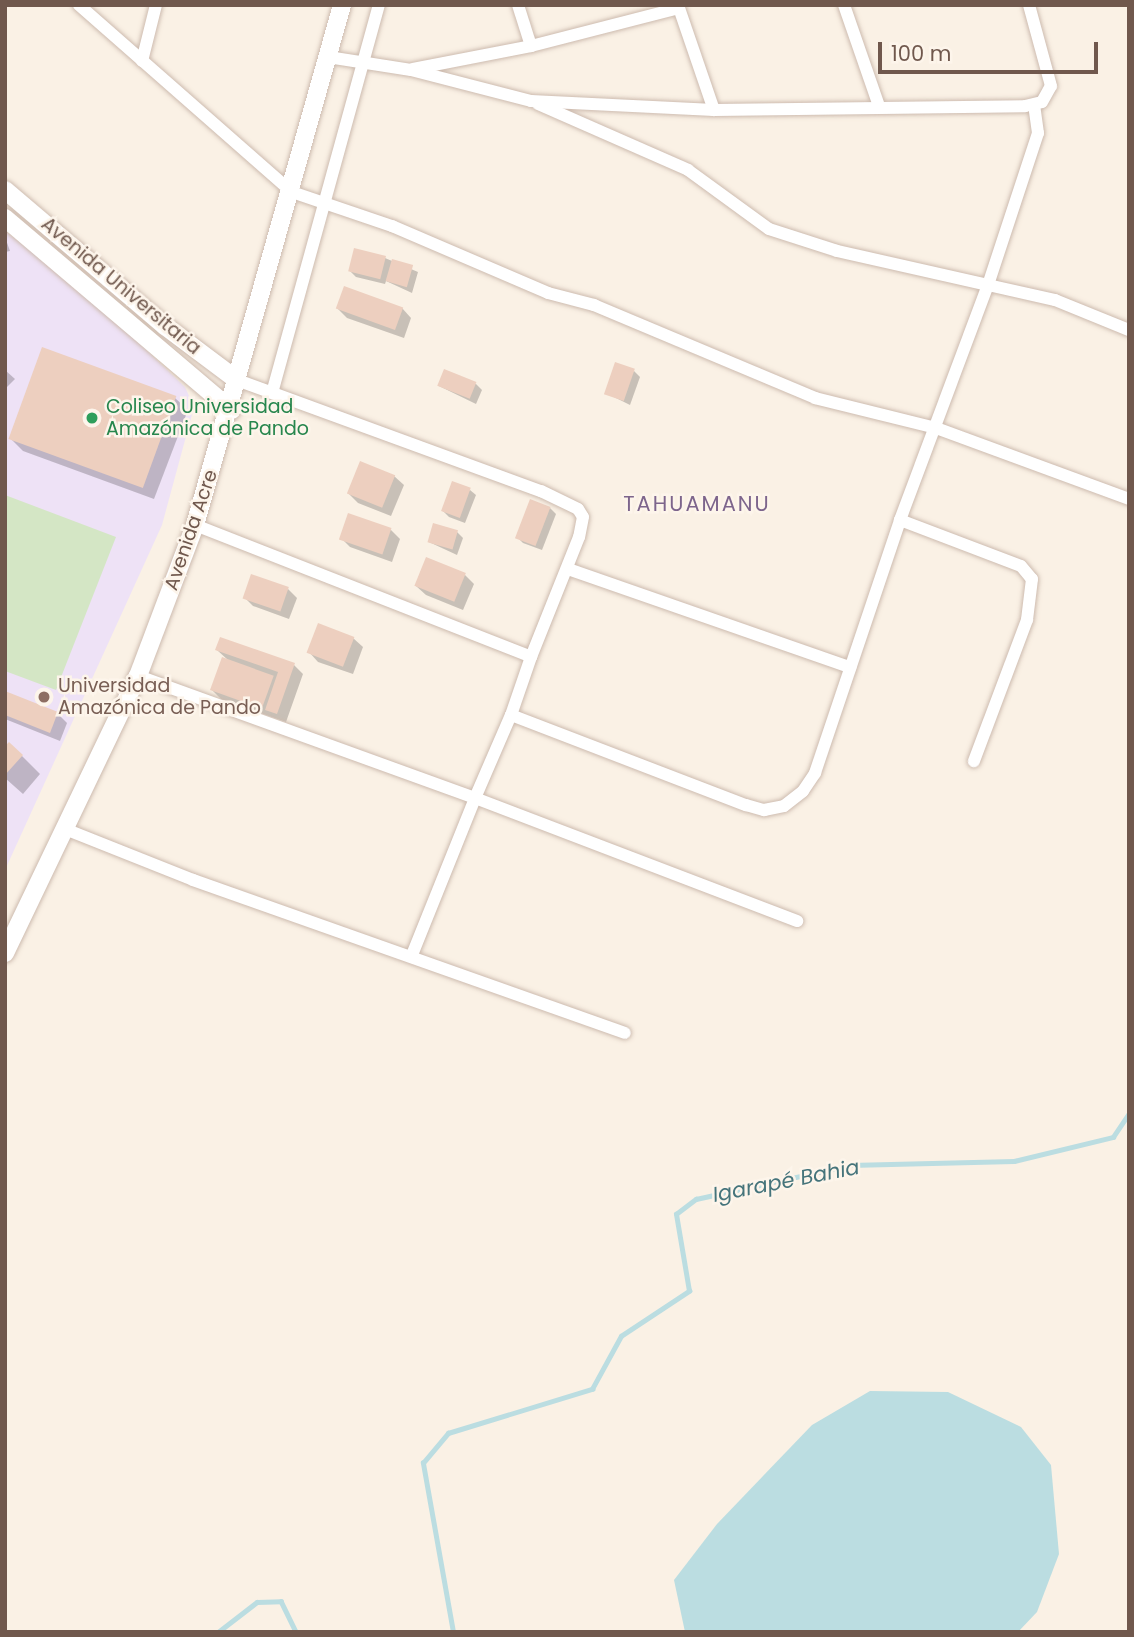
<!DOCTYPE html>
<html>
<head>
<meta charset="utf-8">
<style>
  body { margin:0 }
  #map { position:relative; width:1134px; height:1637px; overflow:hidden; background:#faf1e5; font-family:Poppins,sans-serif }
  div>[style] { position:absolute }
  .education>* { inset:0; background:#eee2f6 }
  .green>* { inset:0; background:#d4e6c5 }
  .water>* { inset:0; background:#bbdde1 }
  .shadow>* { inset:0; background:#0003 }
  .stream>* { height:4.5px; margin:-2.25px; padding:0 2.25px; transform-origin:2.25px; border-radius:2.25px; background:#bbdde1 }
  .building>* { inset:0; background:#edcfbf; transform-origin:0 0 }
  .roads { filter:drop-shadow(0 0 2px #cdbbaf) drop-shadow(0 0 2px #cdbbaf) }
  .minor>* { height:12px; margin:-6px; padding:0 6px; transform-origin:6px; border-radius:6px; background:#fff }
  .secondary>* { height:18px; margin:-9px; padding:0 9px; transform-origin:9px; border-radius:9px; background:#fff }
  .dots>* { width:19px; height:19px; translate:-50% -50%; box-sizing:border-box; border:4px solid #fdf5eb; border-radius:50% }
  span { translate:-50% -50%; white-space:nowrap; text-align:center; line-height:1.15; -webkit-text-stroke:5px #fdf5eb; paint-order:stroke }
  .street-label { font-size:19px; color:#70584d }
  .leisure-label { font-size:19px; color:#27864d }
  .left { translate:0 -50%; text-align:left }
  .education-label { font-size:19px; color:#785e54 }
  .neighbourhood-label { font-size:21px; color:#7d658c; letter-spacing:2px }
  .water-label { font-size:21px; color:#45747b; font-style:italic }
  .frame { position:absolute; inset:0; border:7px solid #70584d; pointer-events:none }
  .scale { position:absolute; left:878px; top:42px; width:220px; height:32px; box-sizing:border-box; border:4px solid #70584d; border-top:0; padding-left:9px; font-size:21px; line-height:24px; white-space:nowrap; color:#70584d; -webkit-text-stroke:5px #fdf5eb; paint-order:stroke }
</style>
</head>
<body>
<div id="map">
  <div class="education">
    <div style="clip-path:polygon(5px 231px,96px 302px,185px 387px,194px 407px,162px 525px,5px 870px)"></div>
  </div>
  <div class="green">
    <div style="clip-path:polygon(5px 495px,116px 537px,56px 690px,5px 671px)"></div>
  </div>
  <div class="water">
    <div style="clip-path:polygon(870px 1391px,948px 1392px,1021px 1427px,1051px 1465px,1059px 1554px,1037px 1612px,1018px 1632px,685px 1632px,674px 1580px,717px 1524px,812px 1425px)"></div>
  </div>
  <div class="shadow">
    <div style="clip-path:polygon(5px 237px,10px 251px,5px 252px)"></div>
    <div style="clip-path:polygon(385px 258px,418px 272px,412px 293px,386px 281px,385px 284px,356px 277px,350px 271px)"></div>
    <div style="clip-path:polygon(402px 308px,411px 318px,404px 338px,347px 318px,338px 309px)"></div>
    <div style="clip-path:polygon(43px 349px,175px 398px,188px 410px,154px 499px,23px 451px,10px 438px)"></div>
    <div style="clip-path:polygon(5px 370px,15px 379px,5px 389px)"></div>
    <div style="clip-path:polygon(634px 371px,640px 377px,630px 405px,606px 393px)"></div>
    <div style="clip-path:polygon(476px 384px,482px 390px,476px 404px,439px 386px)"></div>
    <div style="clip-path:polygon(394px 476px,404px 485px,391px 516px,358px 503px,349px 494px)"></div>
    <div style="clip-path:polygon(470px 490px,476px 495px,465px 523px,449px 517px,443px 511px)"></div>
    <div style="clip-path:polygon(550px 508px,556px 514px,542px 550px,523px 543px,517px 537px)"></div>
    <div style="clip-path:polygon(391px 530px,400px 539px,392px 562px,350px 547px,341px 538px)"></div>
    <div style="clip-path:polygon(457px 532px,463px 538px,457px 555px,429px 542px)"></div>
    <div style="clip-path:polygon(465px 575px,474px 584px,463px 610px,426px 595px,416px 586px)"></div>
    <div style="clip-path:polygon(288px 589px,297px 598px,289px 619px,253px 606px,244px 597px)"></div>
    <div style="clip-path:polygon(353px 638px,363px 647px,353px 674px,318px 662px,309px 652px)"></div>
    <div style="clip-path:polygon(217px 650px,294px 665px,303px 674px,286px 722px,221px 699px,211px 689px,229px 661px)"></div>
    <div style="clip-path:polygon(5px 693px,58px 714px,67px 723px,60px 741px,5px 719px)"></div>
    <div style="clip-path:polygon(5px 748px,22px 756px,40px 774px,23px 794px,5px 778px)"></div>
  </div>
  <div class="stream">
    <div style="left:218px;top:1632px;width:49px;rotate:-37.6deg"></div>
    <div style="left:257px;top:1602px;width:24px;rotate:-2deg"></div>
    <div style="left:281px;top:1601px;width:34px;rotate:64deg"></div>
    <div style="left:453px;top:1632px;width:172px;rotate:-100.1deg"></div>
    <div style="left:423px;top:1463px;width:39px;rotate:-50deg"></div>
    <div style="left:448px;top:1433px;width:151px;rotate:-17deg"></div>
    <div style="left:592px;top:1389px;width:60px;rotate:-61.3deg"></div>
    <div style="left:621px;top:1336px;width:82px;rotate:-33.5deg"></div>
    <div style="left:689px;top:1291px;width:78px;rotate:-99.6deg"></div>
    <div style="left:676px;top:1214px;width:25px;rotate:-37deg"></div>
    <div style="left:696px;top:1199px;width:158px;rotate:-12.4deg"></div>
    <div style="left:850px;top:1165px;width:164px;rotate:-1.4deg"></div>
    <div style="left:1014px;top:1161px;width:102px;rotate:-13.6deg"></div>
    <div style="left:1113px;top:1137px;width:29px;rotate:-56deg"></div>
  </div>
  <div class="building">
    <div style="left:354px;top:248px;width:33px;height:24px;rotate:14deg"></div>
    <div style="left:392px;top:259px;width:22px;height:23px;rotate:16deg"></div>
    <div style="left:344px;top:286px;width:63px;height:24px;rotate:20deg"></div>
    <div style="left:42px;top:347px;width:143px;height:98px;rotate:20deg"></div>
    <div style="left:615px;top:362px;width:21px;height:34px;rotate:19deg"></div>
    <div style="left:444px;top:369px;width:35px;height:18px;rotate:22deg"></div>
    <div style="left:360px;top:461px;width:38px;height:35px;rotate:22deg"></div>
    <div style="left:452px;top:481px;width:20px;height:32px;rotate:20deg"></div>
    <div style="left:530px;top:499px;width:22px;height:42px;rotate:21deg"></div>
    <div style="left:348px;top:513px;width:46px;height:28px;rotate:19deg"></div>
    <div style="left:433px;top:523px;width:26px;height:20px;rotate:16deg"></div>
    <div style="left:426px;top:557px;width:43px;height:31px;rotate:22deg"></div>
    <div style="left:251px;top:574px;width:40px;height:26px;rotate:19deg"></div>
    <div style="left:318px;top:623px;width:39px;height:32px;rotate:21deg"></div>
    <div style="clip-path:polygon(220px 637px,295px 663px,277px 714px,265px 710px,278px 672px,215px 650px)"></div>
    <div style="left:222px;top:657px;width:55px;height:35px;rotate:20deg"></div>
    <div style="clip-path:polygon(5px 691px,58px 712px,50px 733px,5px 715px)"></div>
    <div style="clip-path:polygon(9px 742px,23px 755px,5px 775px,5px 746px)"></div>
  </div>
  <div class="roads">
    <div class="minor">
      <div style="left:79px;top:5px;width:283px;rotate:41.3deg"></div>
      <div style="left:292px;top:192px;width:106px;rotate:18.8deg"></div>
      <div style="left:392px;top:226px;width:170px;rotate:23.2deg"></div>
      <div style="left:548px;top:293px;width:48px;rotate:14.6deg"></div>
      <div style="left:594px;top:305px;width:240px;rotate:22.8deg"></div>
      <div style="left:815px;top:398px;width:125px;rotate:13.9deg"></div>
      <div style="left:936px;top:428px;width:206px;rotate:20.2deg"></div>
      <div style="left:518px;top:5px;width:43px;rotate:72.4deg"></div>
      <div style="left:678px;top:5px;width:111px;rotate:71.1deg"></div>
      <div style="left:844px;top:5px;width:107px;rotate:70.9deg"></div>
      <div style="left:328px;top:57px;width:84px;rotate:8.9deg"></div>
      <div style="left:411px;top:70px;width:124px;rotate:14.5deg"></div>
      <div style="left:531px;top:101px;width:183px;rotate:2.8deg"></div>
      <div style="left:714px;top:110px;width:311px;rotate:-0.7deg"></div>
      <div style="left:1025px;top:106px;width:17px;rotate:-13deg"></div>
      <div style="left:1042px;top:102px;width:18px;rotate:-61deg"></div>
      <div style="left:1051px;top:86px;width:84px;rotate:-105.2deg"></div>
      <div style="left:142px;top:61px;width:58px;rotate:-76deg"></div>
      <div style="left:413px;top:69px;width:120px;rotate:-11deg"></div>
      <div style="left:531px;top:46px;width:153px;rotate:-14.4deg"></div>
      <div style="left:538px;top:104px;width:164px;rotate:23.7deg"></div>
      <div style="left:688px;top:170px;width:100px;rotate:36.1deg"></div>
      <div style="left:769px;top:229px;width:71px;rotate:17.9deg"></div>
      <div style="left:837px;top:251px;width:155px;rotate:12.7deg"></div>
      <div style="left:988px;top:285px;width:160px;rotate:-71.8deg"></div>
      <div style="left:1038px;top:133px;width:28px;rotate:-98deg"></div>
      <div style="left:237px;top:380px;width:324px;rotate:20.1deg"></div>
      <div style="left:541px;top:491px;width:41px;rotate:25.9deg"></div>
      <div style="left:578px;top:509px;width:9px;rotate:58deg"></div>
      <div style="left:583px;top:517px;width:20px;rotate:101deg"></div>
      <div style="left:579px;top:537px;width:129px;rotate:111.8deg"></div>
      <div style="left:272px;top:393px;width:402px;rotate:-74.6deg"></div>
      <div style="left:900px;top:520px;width:129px;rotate:20.8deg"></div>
      <div style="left:1021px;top:566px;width:17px;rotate:50deg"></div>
      <div style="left:1032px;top:579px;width:41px;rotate:97deg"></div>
      <div style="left:1027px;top:620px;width:151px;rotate:110.6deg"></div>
      <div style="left:195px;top:525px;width:361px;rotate:21.4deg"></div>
      <div style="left:531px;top:657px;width:61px;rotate:109deg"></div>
      <div style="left:568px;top:569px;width:299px;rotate:19.2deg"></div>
      <div style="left:138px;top:676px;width:358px;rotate:19.9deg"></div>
      <div style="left:475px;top:798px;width:90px;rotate:-66.6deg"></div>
      <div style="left:511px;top:715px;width:252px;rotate:21deg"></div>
      <div style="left:746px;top:805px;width:19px;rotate:16deg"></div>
      <div style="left:764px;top:810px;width:20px;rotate:-11deg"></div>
      <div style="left:784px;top:806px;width:24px;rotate:-38deg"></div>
      <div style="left:803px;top:791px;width:22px;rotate:-56deg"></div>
      <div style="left:815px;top:773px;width:267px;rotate:-71.4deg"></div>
      <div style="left:900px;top:520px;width:251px;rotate:-69.5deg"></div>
      <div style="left:988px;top:285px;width:69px;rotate:12.6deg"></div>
      <div style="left:1055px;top:300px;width:80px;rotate:22.1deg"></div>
      <div style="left:65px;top:829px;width:138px;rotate:21.7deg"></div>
      <div style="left:193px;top:880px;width:458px;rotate:19.5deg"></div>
      <div style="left:412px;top:955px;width:169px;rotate:-68.1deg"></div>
      <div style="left:475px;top:798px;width:345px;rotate:20.9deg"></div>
    </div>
    <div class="secondary">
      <div style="left:5px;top:190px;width:210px;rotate:40.4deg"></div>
      <div style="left:165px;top:326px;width:90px;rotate:36.9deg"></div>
      <div style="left:5px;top:218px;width:297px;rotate:40.3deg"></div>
      <div style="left:5px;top:953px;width:307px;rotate:-64.4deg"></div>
      <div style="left:138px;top:676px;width:161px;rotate:-69.3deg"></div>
      <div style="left:195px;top:525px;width:540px;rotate:-74.21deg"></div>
    </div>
  </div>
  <div class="dots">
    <div style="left:92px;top:418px;background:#2e9e5b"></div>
    <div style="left:44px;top:697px;background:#8d6e63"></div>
  </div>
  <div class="street-label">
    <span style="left:121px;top:286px;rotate:40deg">Avenida Universitaria</span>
    <span style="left:191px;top:530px;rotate:-71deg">Avenida Acre</span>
  </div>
  <div class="leisure-label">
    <span class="left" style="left:106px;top:418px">Coliseo Universidad<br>Amazónica de Pando</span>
  </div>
  <div class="education-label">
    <span class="left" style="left:58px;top:697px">Universidad<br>Amazónica de Pando</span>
  </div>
  <div class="neighbourhood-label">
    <span style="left:697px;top:504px">TAHUAMANU</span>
  </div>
  <div class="water-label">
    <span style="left:786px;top:1181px;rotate:-11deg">Igarapé Bahia</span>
  </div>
  <div class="frame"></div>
  <div class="scale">100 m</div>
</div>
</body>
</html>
